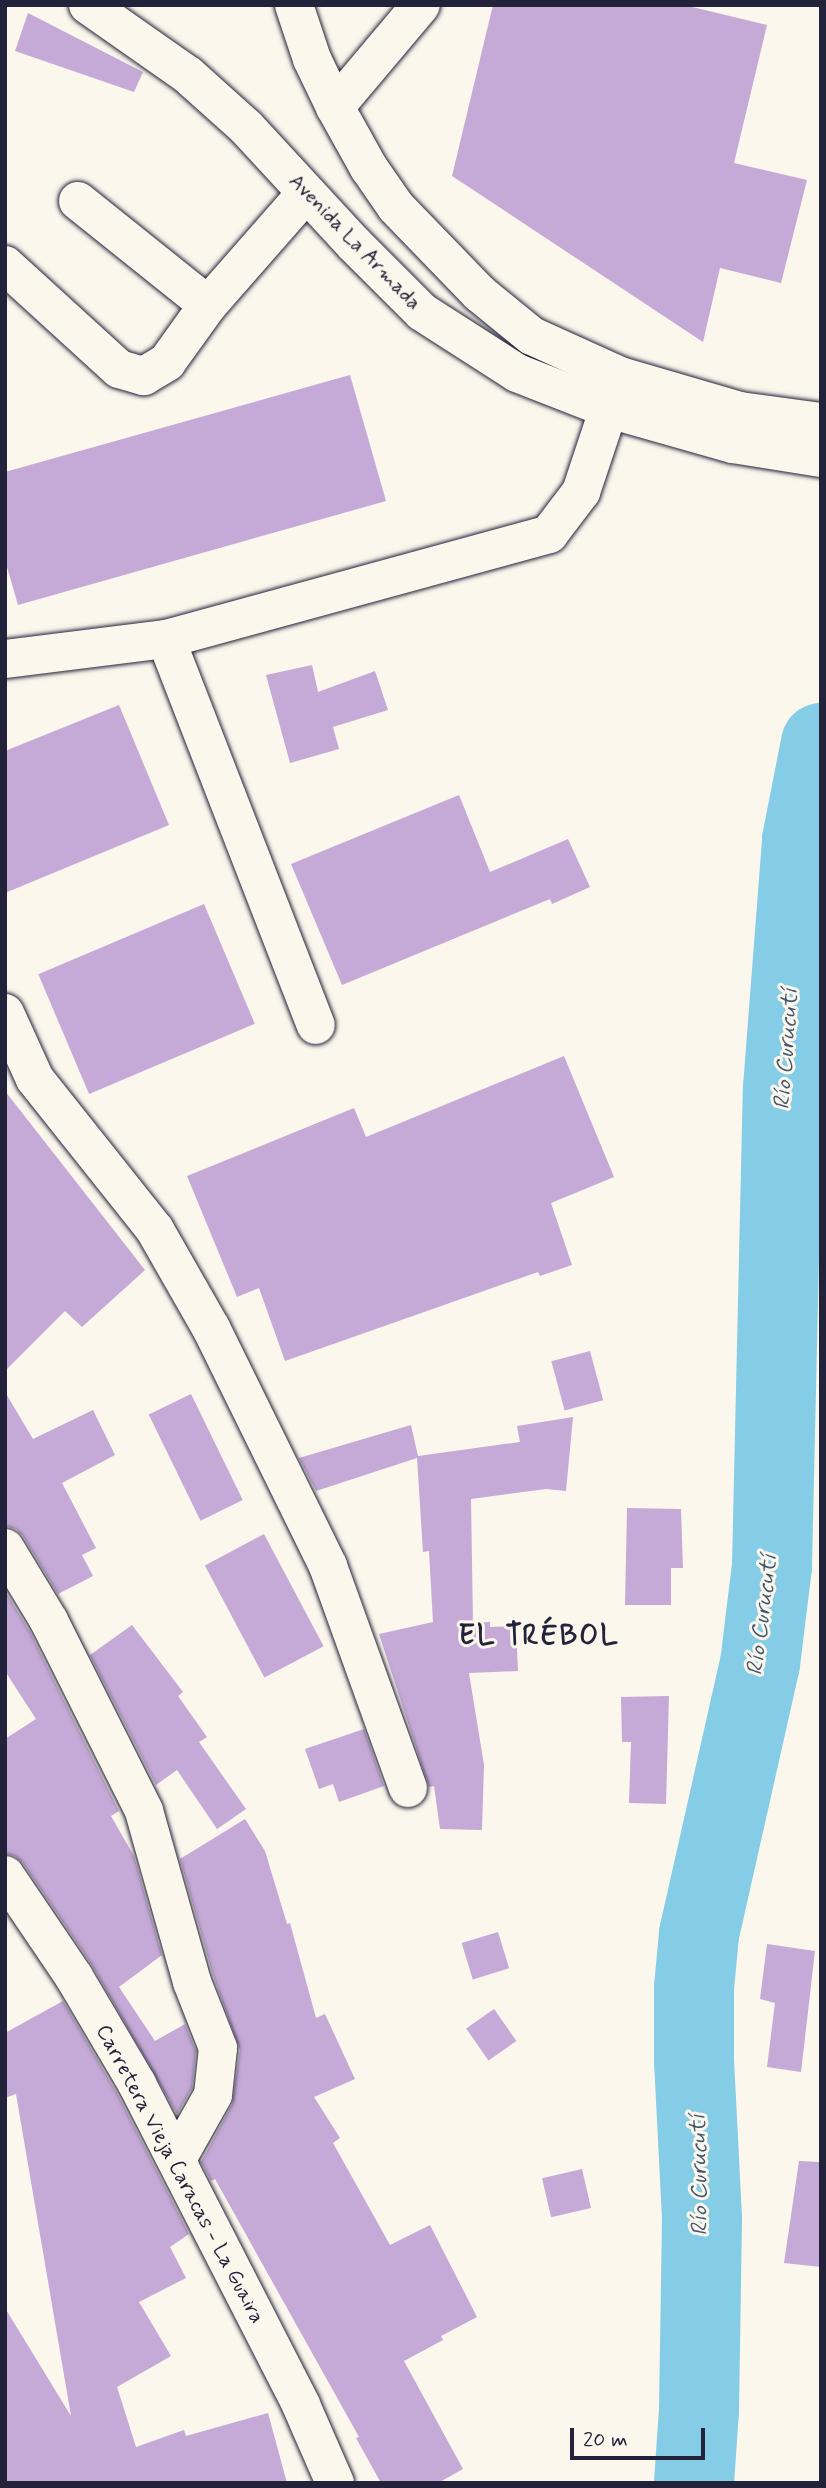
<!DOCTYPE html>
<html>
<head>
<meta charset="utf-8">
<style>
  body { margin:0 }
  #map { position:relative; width:826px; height:2488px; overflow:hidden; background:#fbf7ec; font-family:Mynerve,sans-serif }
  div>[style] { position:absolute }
  .river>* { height:80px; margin:-40px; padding:0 40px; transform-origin:40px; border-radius:40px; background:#85cce6 }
  .building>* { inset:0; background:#c5a9d6; transform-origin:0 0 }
  .roads { filter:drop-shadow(0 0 2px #22223b) drop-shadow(0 0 2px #22223b) }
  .minor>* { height:38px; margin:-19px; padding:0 19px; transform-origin:19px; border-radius:19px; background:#fbf7ec }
  .secondary>* { height:38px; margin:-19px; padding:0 19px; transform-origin:19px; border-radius:19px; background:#fbf7ec }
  span { translate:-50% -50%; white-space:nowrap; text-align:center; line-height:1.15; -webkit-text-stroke:6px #fbf7ec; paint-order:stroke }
  .street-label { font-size:21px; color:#22223b }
  .water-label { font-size:23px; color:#40556e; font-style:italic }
  .district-label { font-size:28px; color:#22223b; font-weight:700; letter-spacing:2px }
  .frame { position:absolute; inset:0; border:7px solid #22223b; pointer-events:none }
  .scale { position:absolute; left:570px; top:2428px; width:135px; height:32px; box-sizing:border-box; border:4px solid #22223b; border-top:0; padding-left:9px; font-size:21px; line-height:24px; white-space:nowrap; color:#22223b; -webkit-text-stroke:5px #fbf7ec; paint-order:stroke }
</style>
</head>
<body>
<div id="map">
  <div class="river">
    <div style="left:694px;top:2483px;width:73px;rotate:-86.1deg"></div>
    <div style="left:699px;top:2410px;width:192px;rotate:-89.1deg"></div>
    <div style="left:702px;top:2218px;width:157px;rotate:-92.9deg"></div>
    <div style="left:694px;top:2061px;width:73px;rotate:-90deg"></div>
    <div style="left:694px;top:1988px;width:54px;rotate:-84.7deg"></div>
    <div style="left:699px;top:1934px;width:277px;rotate:-77.3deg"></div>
    <div style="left:760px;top:1664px;width:99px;rotate:-83deg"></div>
    <div style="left:772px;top:1566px;width:478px;rotate:-88.7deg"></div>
    <div style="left:783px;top:1088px;width:249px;rotate:-85.6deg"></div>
    <div style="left:802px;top:840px;width:99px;rotate:-78.9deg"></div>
  </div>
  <div class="building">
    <div style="clip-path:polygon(493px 5px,684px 5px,767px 25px,734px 163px,807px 180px,781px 283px,720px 268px,703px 342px,452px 176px)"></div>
    <div style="clip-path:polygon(28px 13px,143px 72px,134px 92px,15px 51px)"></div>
    <div style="clip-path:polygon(350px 375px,386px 501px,18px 605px,5px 560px,5px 472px)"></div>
    <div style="clip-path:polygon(312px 665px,318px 692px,375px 671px,388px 710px,333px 727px,339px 749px,290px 763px,266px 675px)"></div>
    <div style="clip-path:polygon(119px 705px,169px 825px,5px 893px,5px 751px)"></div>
    <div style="clip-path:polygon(459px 795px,490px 872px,568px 839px,590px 887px,552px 904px,550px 899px,342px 985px,291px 864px)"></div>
    <div style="left:204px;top:904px;width:130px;height:180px;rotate:67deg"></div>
    <div style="clip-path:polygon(564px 1056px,614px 1177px,551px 1203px,572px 1265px,540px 1276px,538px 1272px,285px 1361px,259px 1288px,237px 1297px,187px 1176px,354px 1108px,366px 1137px)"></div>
    <div style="clip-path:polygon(5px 1091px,145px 1270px,82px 1327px,65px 1311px,5px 1371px)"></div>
    <div style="left:590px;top:1351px;width:51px;height:40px;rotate:75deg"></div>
    <div style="clip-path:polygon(5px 1392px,33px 1439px,93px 1410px,115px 1455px,62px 1483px,96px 1548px,82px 1555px,93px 1576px,58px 1594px,23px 1536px,16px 1529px,5px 1526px)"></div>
    <div style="left:191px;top:1394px;width:118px;height:47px;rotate:64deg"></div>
    <div style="clip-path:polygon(573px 1417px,566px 1491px,546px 1489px,471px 1499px,473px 1623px,490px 1622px,490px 1627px,516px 1626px,518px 1671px,469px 1673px,484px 1765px,482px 1830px,440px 1829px,434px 1786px,429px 1787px,379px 1634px,433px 1622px,429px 1551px,423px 1552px,417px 1458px,316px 1491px,299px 1458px,411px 1425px,418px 1456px,520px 1442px,517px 1426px)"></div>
    <div style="clip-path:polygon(627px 1508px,681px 1509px,683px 1568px,671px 1568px,671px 1605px,625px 1605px)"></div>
    <div style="left:264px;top:1534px;width:127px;height:67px;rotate:62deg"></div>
    <div style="clip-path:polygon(5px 1591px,30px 1632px,119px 1811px,111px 1816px,134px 1856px,162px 1955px,119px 1987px,155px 2041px,185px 2024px,196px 2051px,192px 2088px,177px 2114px,92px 1965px,23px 1863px,15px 1856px,5px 1853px,5px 1739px,36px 1719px,5px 1671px)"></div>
    <div style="clip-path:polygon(132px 1625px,183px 1692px,178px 1696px,207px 1737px,199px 1742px,246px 1809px,217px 1829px,177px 1770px,156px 1785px,90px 1655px)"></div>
    <div style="clip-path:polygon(669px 1696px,666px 1804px,629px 1803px,631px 1742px,622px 1742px,621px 1697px)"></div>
    <div style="clip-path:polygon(364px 1729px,384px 1786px,339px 1802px,333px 1784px,319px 1789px,305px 1749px)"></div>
    <div style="clip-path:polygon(245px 1819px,265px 1851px,287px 1924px,290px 1923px,316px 2018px,325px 2014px,355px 2079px,314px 2097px,340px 2138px,333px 2143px,390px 2245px,430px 2225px,477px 2317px,441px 2336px,443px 2340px,404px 2361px,463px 2469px,438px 2483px,381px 2483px,356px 2438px,359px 2437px,215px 2179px,211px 2181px,201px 2162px,232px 2105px,240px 2050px,213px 1975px,180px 1859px)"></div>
    <div style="left:498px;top:1932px;width:38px;height:38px;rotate:73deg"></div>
    <div style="clip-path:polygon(767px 1944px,815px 1951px,801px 2072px,767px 2067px,775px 2003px,760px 1999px)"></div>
    <div style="clip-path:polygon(63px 2001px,118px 2095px,189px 2234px,170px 2247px,186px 2278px,139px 2302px,171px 2356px,117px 2387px,136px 2447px,184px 2430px,186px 2436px,268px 2413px,287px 2483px,5px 2483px,5px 2308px,71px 2416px,16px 2094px,5px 2098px,5px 2033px)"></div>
    <div style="left:494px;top:2009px;width:39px;height:34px;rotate:55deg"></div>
    <div style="clip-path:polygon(799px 2161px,821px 2162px,821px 2267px,784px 2263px)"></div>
    <div style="left:582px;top:2169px;width:40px;height:41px;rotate:77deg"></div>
  </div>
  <div class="roads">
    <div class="minor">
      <div style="left:335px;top:107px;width:133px;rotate:-49.9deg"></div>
      <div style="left:78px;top:201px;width:166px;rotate:38.7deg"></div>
      <div style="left:5px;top:265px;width:154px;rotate:42.4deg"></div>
      <div style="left:119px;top:369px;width:26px;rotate:16deg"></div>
      <div style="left:144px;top:376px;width:27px;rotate:-31deg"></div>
      <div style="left:167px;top:362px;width:70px;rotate:-54.3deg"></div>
      <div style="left:208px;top:305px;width:149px;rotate:-48.8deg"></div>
      <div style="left:166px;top:639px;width:414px;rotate:68.8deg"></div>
      <div style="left:5px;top:659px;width:162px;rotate:-7.1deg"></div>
      <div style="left:166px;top:639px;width:397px;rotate:-15.3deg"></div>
      <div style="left:549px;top:534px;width:53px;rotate:-52.7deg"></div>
      <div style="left:581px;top:492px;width:120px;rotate:-71.6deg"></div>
      <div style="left:5px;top:1013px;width:72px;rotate:65.6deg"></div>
      <div style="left:35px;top:1079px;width:193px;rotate:51.5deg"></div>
      <div style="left:155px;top:1230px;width:113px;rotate:60.3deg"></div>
      <div style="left:211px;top:1328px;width:265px;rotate:63.8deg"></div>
      <div style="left:328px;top:1566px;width:236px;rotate:70.2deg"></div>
      <div style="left:5px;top:1548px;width:85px;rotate:58.9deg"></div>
      <div style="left:49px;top:1621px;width:212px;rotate:63.4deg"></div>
      <div style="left:144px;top:1811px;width:178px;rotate:74.3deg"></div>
      <div style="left:192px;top:1982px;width:71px;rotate:68.5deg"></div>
      <div style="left:218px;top:2048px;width:47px;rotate:96.1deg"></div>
      <div style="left:213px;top:2095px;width:71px;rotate:119.4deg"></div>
      <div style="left:178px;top:2157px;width:10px;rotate:79deg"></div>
    </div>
    <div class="secondary">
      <div style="left:88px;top:5px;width:122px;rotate:35deg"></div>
      <div style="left:188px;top:75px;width:78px;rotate:41.9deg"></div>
      <div style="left:246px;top:127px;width:159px;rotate:47.3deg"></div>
      <div style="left:354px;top:244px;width:96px;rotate:45deg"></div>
      <div style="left:422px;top:312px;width:113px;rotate:32.7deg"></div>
      <div style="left:517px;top:373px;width:99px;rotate:21.4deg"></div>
      <div style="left:609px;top:409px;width:129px;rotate:15.8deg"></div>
      <div style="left:733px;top:444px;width:89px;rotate:9deg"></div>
      <div style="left:294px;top:5px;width:57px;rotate:71.6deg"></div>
      <div style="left:312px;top:59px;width:53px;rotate:64.4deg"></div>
      <div style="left:335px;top:107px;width:70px;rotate:60.9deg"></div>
      <div style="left:369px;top:168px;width:47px;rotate:55.3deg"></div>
      <div style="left:396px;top:207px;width:120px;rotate:46deg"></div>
      <div style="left:479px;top:293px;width:68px;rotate:39.1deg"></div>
      <div style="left:532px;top:336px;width:97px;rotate:24.4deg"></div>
      <div style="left:620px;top:376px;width:125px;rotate:16.3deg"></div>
      <div style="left:740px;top:411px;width:82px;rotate:7.7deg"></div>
      <div style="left:5px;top:1875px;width:123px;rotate:55.9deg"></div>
      <div style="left:74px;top:1977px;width:124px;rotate:59.5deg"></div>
      <div style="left:137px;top:2084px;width:360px;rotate:62.9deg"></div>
      <div style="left:301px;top:2405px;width:85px;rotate:66.4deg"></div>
    </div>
  </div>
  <div class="street-label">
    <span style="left:355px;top:242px;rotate:46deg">Avenida La Armada</span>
    <span style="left:180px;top:2174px;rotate:62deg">Carretera Vieja Caracas - La Guaira</span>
  </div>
  <div class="water-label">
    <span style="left:787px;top:1049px;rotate:-86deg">Río Curucutí</span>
    <span style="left:763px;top:1615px;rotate:-83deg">Río Curucutí</span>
    <span style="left:700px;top:2175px;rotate:-91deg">Río Curucutí</span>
  </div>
  <div class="district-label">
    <span style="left:539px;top:1637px">EL TRÉBOL</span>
  </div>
  <div class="frame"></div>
  <div class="scale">20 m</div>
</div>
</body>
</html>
